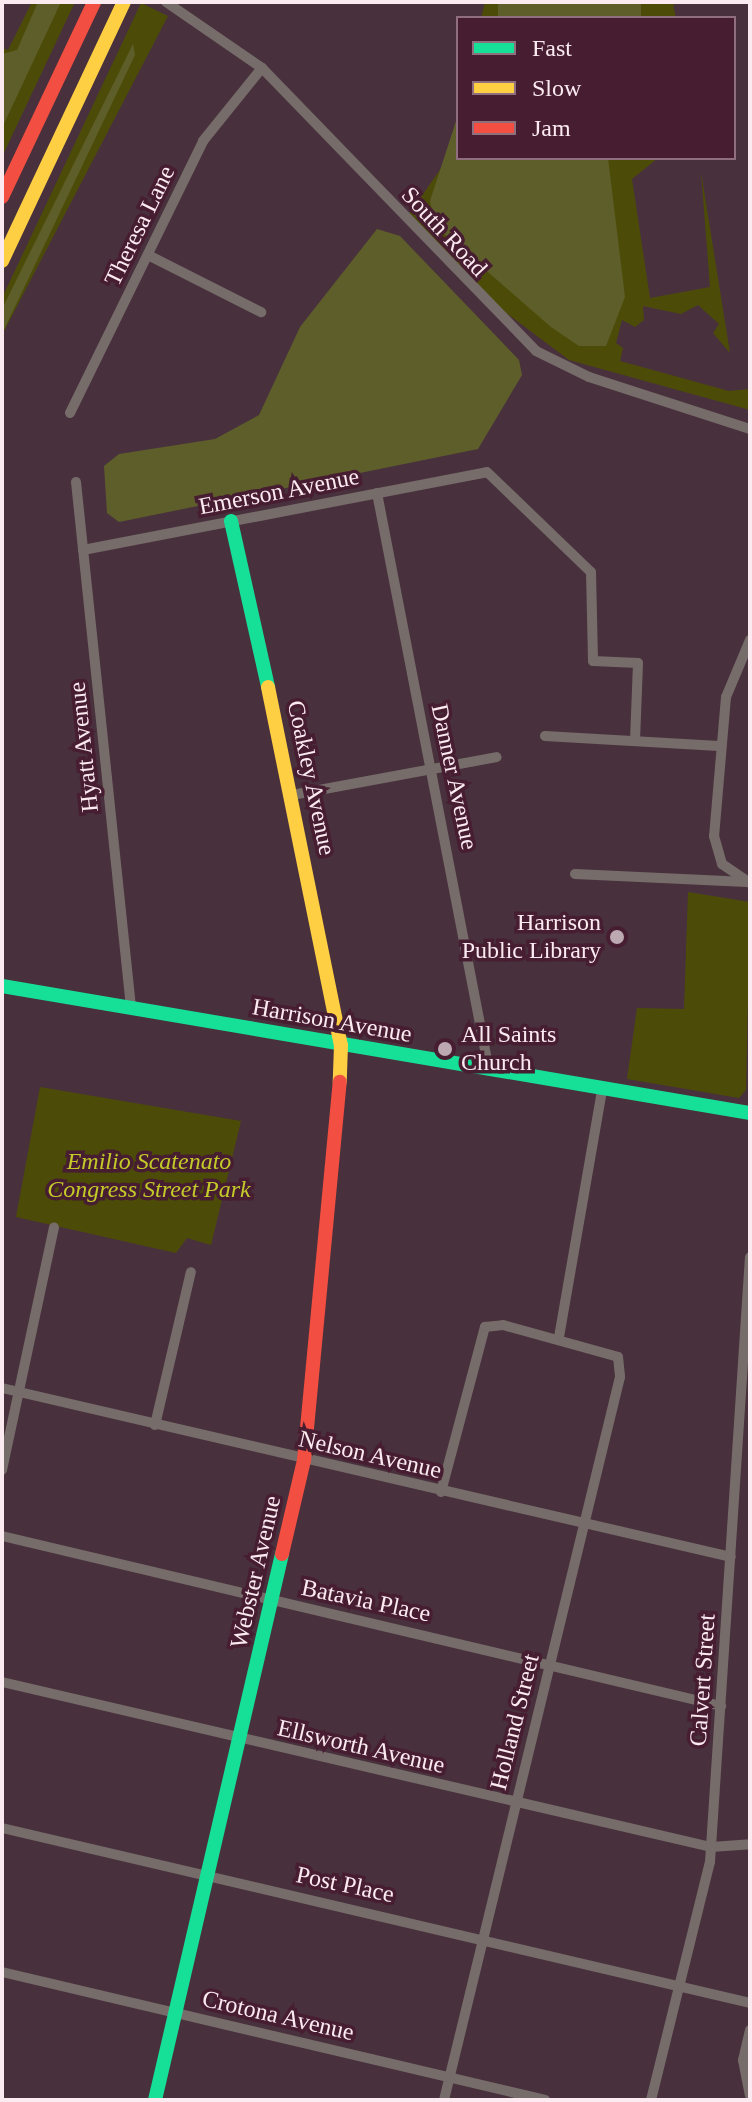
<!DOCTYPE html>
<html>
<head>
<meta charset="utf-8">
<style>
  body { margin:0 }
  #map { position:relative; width:752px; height:2102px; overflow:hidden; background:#48313c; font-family:"Times New Roman",serif }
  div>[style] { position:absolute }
  .green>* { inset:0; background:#4c4c08 }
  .forest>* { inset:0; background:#5e5e2b; transform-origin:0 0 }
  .street>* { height:10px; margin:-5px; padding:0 5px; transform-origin:5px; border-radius:5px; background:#766c6a }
  .fast>* { height:14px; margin:-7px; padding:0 7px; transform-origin:7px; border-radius:7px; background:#16e098 }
  .slow>* { height:14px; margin:-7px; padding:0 7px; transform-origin:7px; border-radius:7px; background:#ffcf43 }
  .jam>* { height:14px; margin:-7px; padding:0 7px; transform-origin:7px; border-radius:7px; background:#f24e42 }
  .dots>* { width:22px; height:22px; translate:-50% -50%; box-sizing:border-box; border:4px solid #471d31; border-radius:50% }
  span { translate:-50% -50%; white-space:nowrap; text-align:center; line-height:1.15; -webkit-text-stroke:7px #471d31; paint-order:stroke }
  .street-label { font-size:24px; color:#fceaf1 }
  .poi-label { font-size:24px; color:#fceaf1 }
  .right { translate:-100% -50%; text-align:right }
  .left { translate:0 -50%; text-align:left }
  .park-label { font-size:24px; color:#c3cb29; font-style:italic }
  .frame { position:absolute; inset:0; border:4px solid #fceaf1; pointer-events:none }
  .legend { position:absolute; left:456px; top:16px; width:280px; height:144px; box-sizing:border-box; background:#471d31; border:2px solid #8f6f7e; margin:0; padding:10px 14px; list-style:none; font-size:24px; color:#fceaf1 }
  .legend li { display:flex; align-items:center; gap:16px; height:40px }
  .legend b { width:40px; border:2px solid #8f6f7e }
</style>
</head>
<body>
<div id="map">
  <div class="green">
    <div style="clip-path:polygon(32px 2px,75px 2px,2px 157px,2px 48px,8px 50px)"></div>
    <div style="clip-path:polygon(485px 2px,685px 2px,673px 5px,676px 18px,481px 18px)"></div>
    <div style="clip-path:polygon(141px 3px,168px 16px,2px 335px,2px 298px)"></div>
    <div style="clip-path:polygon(458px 144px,458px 158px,658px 158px,632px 179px,650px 298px,710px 287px,701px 172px,730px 353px,713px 333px,719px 324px,698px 305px,681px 314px,643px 306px,644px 320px,635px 327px,622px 320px,616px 343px,623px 348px,620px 361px,729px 391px,750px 389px,750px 410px,569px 360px,485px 297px,409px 214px)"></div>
    <div style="clip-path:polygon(688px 892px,750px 902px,746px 1090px,739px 1098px,627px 1079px,637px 1008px,684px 1009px)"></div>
    <div style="clip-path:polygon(40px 1087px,241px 1121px,211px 1245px,187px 1238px,176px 1253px,16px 1217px)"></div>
  </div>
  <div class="forest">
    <div style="clip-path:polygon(38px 2px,61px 2px,2px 128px,2px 54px,17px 50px)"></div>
    <div style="left:498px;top:2px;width:143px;height:16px"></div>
    <div style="clip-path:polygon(133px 44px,135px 55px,2px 334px,2px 309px)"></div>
    <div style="clip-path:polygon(458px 115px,458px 158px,608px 158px,625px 297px,606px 346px,579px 346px,551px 327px,435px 226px,430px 201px)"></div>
    <div style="clip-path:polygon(377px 229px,400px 236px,519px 360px,522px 375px,478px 449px,119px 522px,107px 513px,104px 466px,119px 454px,215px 439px,259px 415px,300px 327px)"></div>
  </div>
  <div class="street">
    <div style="left:166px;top:2px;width:116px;rotate:34.5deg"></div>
    <div style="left:262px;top:68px;width:394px;rotate:45.9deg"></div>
    <div style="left:536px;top:351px;width:59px;rotate:26.1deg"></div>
    <div style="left:589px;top:377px;width:169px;rotate:17.9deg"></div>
    <div style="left:148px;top:255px;width:127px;rotate:26.8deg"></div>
    <div style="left:70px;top:413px;width:303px;rotate:-63.9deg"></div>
    <div style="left:203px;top:141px;width:94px;rotate:-51.1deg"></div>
    <div style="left:76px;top:482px;width:528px;rotate:84.02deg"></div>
    <div style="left:377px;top:493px;width:588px;rotate:79.02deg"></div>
    <div style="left:83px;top:550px;width:411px;rotate:-10.9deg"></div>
    <div style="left:487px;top:472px;width:144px;rotate:43.9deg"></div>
    <div style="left:591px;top:572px;width:89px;rotate:88.7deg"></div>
    <div style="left:593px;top:661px;width:45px;rotate:2.5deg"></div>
    <div style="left:638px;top:663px;width:78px;rotate:92.2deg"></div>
    <div style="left:750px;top:640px;width:62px;rotate:112.8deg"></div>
    <div style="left:726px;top:697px;width:140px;rotate:94.9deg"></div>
    <div style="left:714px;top:836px;width:29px;rotate:74deg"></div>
    <div style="left:722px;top:864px;width:34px;rotate:34deg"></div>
    <div style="left:545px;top:736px;width:174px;rotate:3.3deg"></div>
    <div style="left:292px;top:795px;width:208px;rotate:-10.5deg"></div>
    <div style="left:575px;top:874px;width:172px;rotate:2.7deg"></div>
    <div style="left:559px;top:1337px;width:251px;rotate:-80.1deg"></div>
    <div style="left:2px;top:1388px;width:748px;rotate:13.05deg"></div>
    <div style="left:155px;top:1425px;width:157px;rotate:-76.8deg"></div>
    <div style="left:2px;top:1470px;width:248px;rotate:-77.9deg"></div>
    <div style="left:441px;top:1492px;width:171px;rotate:-75.1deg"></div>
    <div style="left:485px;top:1327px;width:18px;rotate:-6deg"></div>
    <div style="left:503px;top:1325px;width:119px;rotate:15.5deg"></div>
    <div style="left:618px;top:1357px;width:20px;rotate:84deg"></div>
    <div style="left:620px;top:1377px;width:744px;rotate:103.68deg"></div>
    <div style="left:2px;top:1536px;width:739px;rotate:13.3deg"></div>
    <div style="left:2px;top:1682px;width:728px;rotate:13.1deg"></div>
    <div style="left:711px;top:1847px;width:39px;rotate:-4deg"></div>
    <div style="left:2px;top:1828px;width:768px;rotate:13.17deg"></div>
    <div style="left:2px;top:1972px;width:558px;rotate:13.26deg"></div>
    <div style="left:750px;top:2030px;width:31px;rotate:103deg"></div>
    <div style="left:743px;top:2060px;width:36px;rotate:79deg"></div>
    <div style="left:651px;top:2100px;width:245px;rotate:-76.1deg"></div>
    <div style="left:710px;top:1862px;width:606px;rotate:-86.22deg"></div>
  </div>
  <div class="fast">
    <div style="left:231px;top:521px;width:170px;rotate:77.4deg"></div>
    <div style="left:2px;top:986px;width:759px;rotate:9.64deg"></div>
    <div style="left:155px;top:2100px;width:561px;rotate:-76.91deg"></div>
  </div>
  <div class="slow">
    <div style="left:2px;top:261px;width:286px;rotate:-64.8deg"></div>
    <div style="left:268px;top:687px;width:365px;rotate:78.5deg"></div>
    <div style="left:341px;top:1045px;width:37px;rotate:92deg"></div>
  </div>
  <div class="jam">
    <div style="left:2px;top:197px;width:216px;rotate:-64.7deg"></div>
    <div style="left:282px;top:1554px;width:97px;rotate:-76.8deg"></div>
    <div style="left:304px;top:1460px;width:380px;rotate:-84.6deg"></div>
  </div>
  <div class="dots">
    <div style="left:617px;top:937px;background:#bda9b2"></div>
    <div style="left:445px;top:1049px;background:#bda9b2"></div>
  </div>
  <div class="street-label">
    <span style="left:140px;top:226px;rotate:-64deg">Theresa Lane</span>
    <span style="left:444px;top:232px;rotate:47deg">South Road</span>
    <span style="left:279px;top:492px;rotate:-11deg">Emerson Avenue</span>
    <span style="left:84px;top:747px;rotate:-96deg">Hyatt Avenue</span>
    <span style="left:454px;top:777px;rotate:78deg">Danner Avenue</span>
    <span style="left:311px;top:778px;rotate:78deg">Coakley Avenue</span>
    <span style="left:332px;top:1021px;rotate:10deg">Harrison Avenue</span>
    <span style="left:370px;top:1455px;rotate:13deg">Nelson Avenue</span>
    <span style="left:256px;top:1572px;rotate:-77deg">Webster Avenue</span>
    <span style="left:366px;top:1601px;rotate:12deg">Batavia Place</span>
    <span style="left:703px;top:1680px;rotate:-86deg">Calvert Street</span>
    <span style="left:515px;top:1722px;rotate:-76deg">Holland Street</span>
    <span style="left:361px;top:1747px;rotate:13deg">Ellsworth Avenue</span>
    <span style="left:345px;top:1885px;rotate:12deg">Post Place</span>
    <span style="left:278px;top:2016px;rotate:13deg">Crotona Avenue</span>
  </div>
  <div class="poi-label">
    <span class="right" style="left:601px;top:937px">Harrison<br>Public Library</span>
    <span class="left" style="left:461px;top:1049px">All Saints<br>Church</span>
  </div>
  <div class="park-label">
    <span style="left:149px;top:1176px">Emilio Scatenato<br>Congress Street Park</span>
  </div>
  <div class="frame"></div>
  <ul class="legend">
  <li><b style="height:10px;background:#16e098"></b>Fast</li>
  <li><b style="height:10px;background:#ffcf43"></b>Slow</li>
  <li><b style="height:10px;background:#f24e42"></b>Jam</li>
  </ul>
</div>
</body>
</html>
